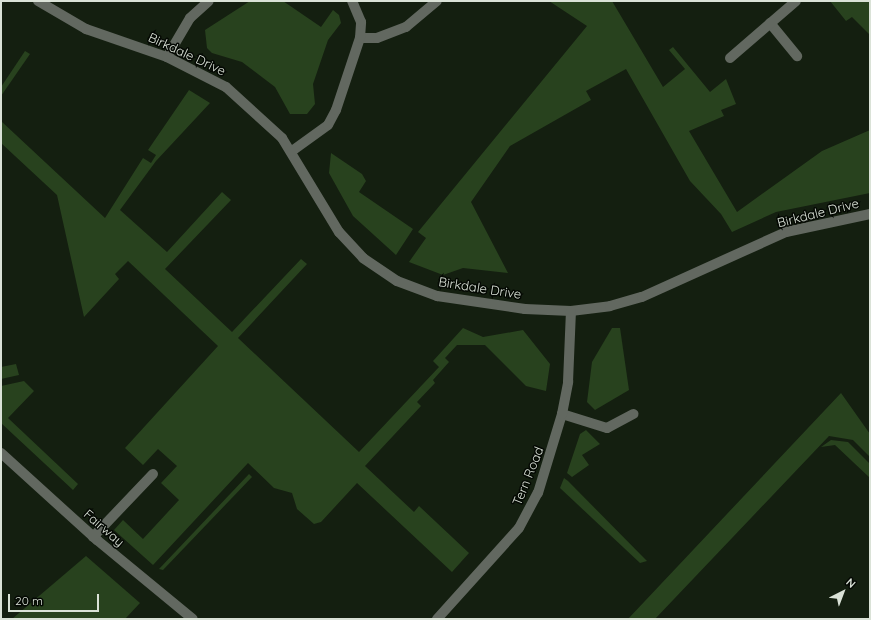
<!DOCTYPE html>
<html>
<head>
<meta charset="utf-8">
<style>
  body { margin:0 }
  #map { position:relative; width:871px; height:620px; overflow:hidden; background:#141f10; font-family:Quicksand,sans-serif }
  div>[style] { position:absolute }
  .green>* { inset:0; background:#28421e }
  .minor>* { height:10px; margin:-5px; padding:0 5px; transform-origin:5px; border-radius:5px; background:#626860 }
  span { translate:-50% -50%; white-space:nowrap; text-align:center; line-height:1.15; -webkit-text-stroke:3px #040803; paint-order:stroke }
  .street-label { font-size:13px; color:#dae2d7 }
  .frame { position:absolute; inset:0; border:2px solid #dae2d7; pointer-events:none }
  .north { position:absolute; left:823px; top:572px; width:40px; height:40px; -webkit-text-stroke:3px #040803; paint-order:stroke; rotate:42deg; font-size:11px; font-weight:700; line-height:16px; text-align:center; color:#dae2d7 }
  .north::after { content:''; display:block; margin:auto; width:14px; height:18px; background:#dae2d7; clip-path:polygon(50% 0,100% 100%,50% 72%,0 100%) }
  .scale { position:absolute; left:8px; top:594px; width:91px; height:18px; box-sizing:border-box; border:2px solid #dae2d7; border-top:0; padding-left:5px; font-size:12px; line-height:14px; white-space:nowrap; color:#dae2d7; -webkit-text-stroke:3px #040803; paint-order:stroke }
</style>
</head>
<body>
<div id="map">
  <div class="green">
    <div style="clip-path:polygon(250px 1px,283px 1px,321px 27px,333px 10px,339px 15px,341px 23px,328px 40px,313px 84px,315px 104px,307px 114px,290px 114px,275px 87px,242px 62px,212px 53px,207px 48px,205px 30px)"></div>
    <div style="clip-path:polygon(549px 1px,612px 1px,663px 87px,685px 69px,669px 50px,673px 47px,710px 92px,726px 79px,736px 104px,721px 110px,724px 116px,689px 131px,737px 212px,822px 151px,870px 130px,870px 193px,776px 212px,732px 232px,721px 214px,690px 181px,626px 69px,586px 91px,591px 100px,510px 146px,471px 202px,508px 273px,463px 268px,443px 275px,409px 262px,426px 238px,418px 232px,587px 26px)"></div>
    <div style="clip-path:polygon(830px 1px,870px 1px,870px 35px,852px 17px,846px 21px)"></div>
    <div style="clip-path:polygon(25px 51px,30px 54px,1px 96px,1px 87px)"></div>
    <div style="clip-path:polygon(189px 90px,210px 103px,156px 161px,120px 210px,167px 252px,222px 192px,231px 200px,165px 269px,232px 332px,301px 259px,307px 264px,238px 338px,359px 452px,439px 367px,433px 361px,463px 328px,483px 337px,523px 330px,550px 364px,546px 391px,526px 386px,485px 345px,457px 345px,445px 358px,449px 362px,433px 380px,435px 383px,417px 402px,421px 406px,365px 466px,414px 512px,419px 506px,469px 553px,452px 572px,357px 483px,321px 522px,314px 524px,297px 509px,292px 493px,274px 488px,248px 463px,153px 565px,114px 530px,123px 520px,143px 539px,179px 500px,161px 483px,177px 466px,158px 449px,143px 465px,125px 448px,218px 346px,128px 261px,115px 274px,119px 279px,84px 317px,57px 195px,1px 143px,1px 121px,105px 218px,143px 158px,151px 163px,156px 155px,148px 150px)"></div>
    <div style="clip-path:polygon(331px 153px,362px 174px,366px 181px,359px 192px,413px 229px,396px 255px,353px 216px,329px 173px)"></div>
    <div style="clip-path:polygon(612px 328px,620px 328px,629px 390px,595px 410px,587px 402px,592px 362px)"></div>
    <div style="clip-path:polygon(16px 364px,19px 375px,1px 379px,1px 367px)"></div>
    <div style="clip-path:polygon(24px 381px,34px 391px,8px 418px,78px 484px,73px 490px,1px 423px,1px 386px)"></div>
    <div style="clip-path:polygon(841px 393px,870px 434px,870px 457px,853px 440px,829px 436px,655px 619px,628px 619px)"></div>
    <div style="clip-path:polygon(586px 430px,600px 444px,582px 455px,589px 465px,572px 477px,567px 473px,580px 434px)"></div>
    <div style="clip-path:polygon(831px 440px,848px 442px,870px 464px,870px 478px,835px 445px,821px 447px)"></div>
    <div style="clip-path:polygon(249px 474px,252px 477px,163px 570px,159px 569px)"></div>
    <div style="clip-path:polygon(564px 478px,568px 481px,647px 561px,640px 563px,560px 488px)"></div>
    <div style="clip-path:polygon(86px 556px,140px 603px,125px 619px,12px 619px)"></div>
  </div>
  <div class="minor">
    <div style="left:38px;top:1px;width:56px;rotate:30.3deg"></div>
    <div style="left:86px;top:29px;width:86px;rotate:19.1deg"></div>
    <div style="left:167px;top:57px;width:66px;rotate:27deg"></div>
    <div style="left:226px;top:87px;width:76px;rotate:42.3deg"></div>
    <div style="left:282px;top:138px;width:110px;rotate:58.8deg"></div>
    <div style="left:339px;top:232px;width:35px;rotate:47deg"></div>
    <div style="left:363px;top:258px;width:41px;rotate:34.1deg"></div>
    <div style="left:397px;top:281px;width:43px;rotate:20.6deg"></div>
    <div style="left:437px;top:296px;width:89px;rotate:8.4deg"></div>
    <div style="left:525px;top:309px;width:46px;rotate:2.5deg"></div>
    <div style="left:571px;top:311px;width:39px;rotate:-7deg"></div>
    <div style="left:610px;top:306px;width:33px;rotate:-16deg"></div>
    <div style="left:642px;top:297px;width:158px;rotate:-24.3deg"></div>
    <div style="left:786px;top:232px;width:86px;rotate:-12.1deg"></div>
    <div style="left:770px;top:23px;width:43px;rotate:50.7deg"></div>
    <div style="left:360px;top:38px;width:17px"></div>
    <div style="left:377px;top:38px;width:31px;rotate:-21deg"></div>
    <div style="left:406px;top:27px;width:40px;rotate:-40deg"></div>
    <div style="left:167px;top:57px;width:45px;rotate:-59.5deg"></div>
    <div style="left:190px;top:18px;width:25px;rotate:-42deg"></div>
    <div style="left:730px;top:58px;width:87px;rotate:-40.8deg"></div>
    <div style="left:292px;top:151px;width:44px;rotate:-35.8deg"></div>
    <div style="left:328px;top:125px;width:17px;rotate:-62deg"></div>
    <div style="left:336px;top:110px;width:76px;rotate:-71.6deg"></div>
    <div style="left:360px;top:38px;width:16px;rotate:-86deg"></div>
    <div style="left:361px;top:22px;width:23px;rotate:-113deg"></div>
    <div style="left:562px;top:414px;width:47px;rotate:17.3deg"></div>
    <div style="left:607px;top:428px;width:30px;rotate:-28deg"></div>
    <div style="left:1px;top:453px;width:130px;rotate:42.2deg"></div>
    <div style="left:97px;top:540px;width:124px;rotate:39.5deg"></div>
    <div style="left:93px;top:537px;width:87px;rotate:-46.4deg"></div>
    <div style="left:437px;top:619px;width:122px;rotate:-48deg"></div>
    <div style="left:519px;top:528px;width:40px;rotate:-62deg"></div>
    <div style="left:538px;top:493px;width:83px;rotate:-73.1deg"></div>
    <div style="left:562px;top:414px;width:33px;rotate:-79deg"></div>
    <div style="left:568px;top:382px;width:71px;rotate:-87.6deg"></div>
  </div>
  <div class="street-label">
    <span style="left:187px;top:54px;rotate:25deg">Birkdale Drive</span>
    <span style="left:818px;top:213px;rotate:-14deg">Birkdale Drive</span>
    <span style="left:480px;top:288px;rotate:9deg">Birkdale Drive</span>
    <span style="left:528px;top:476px;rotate:-68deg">Tern Road</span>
    <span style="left:104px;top:528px;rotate:41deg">Fairway</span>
  </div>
  <div class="frame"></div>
  <div class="north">N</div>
  <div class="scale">20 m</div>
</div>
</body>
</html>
